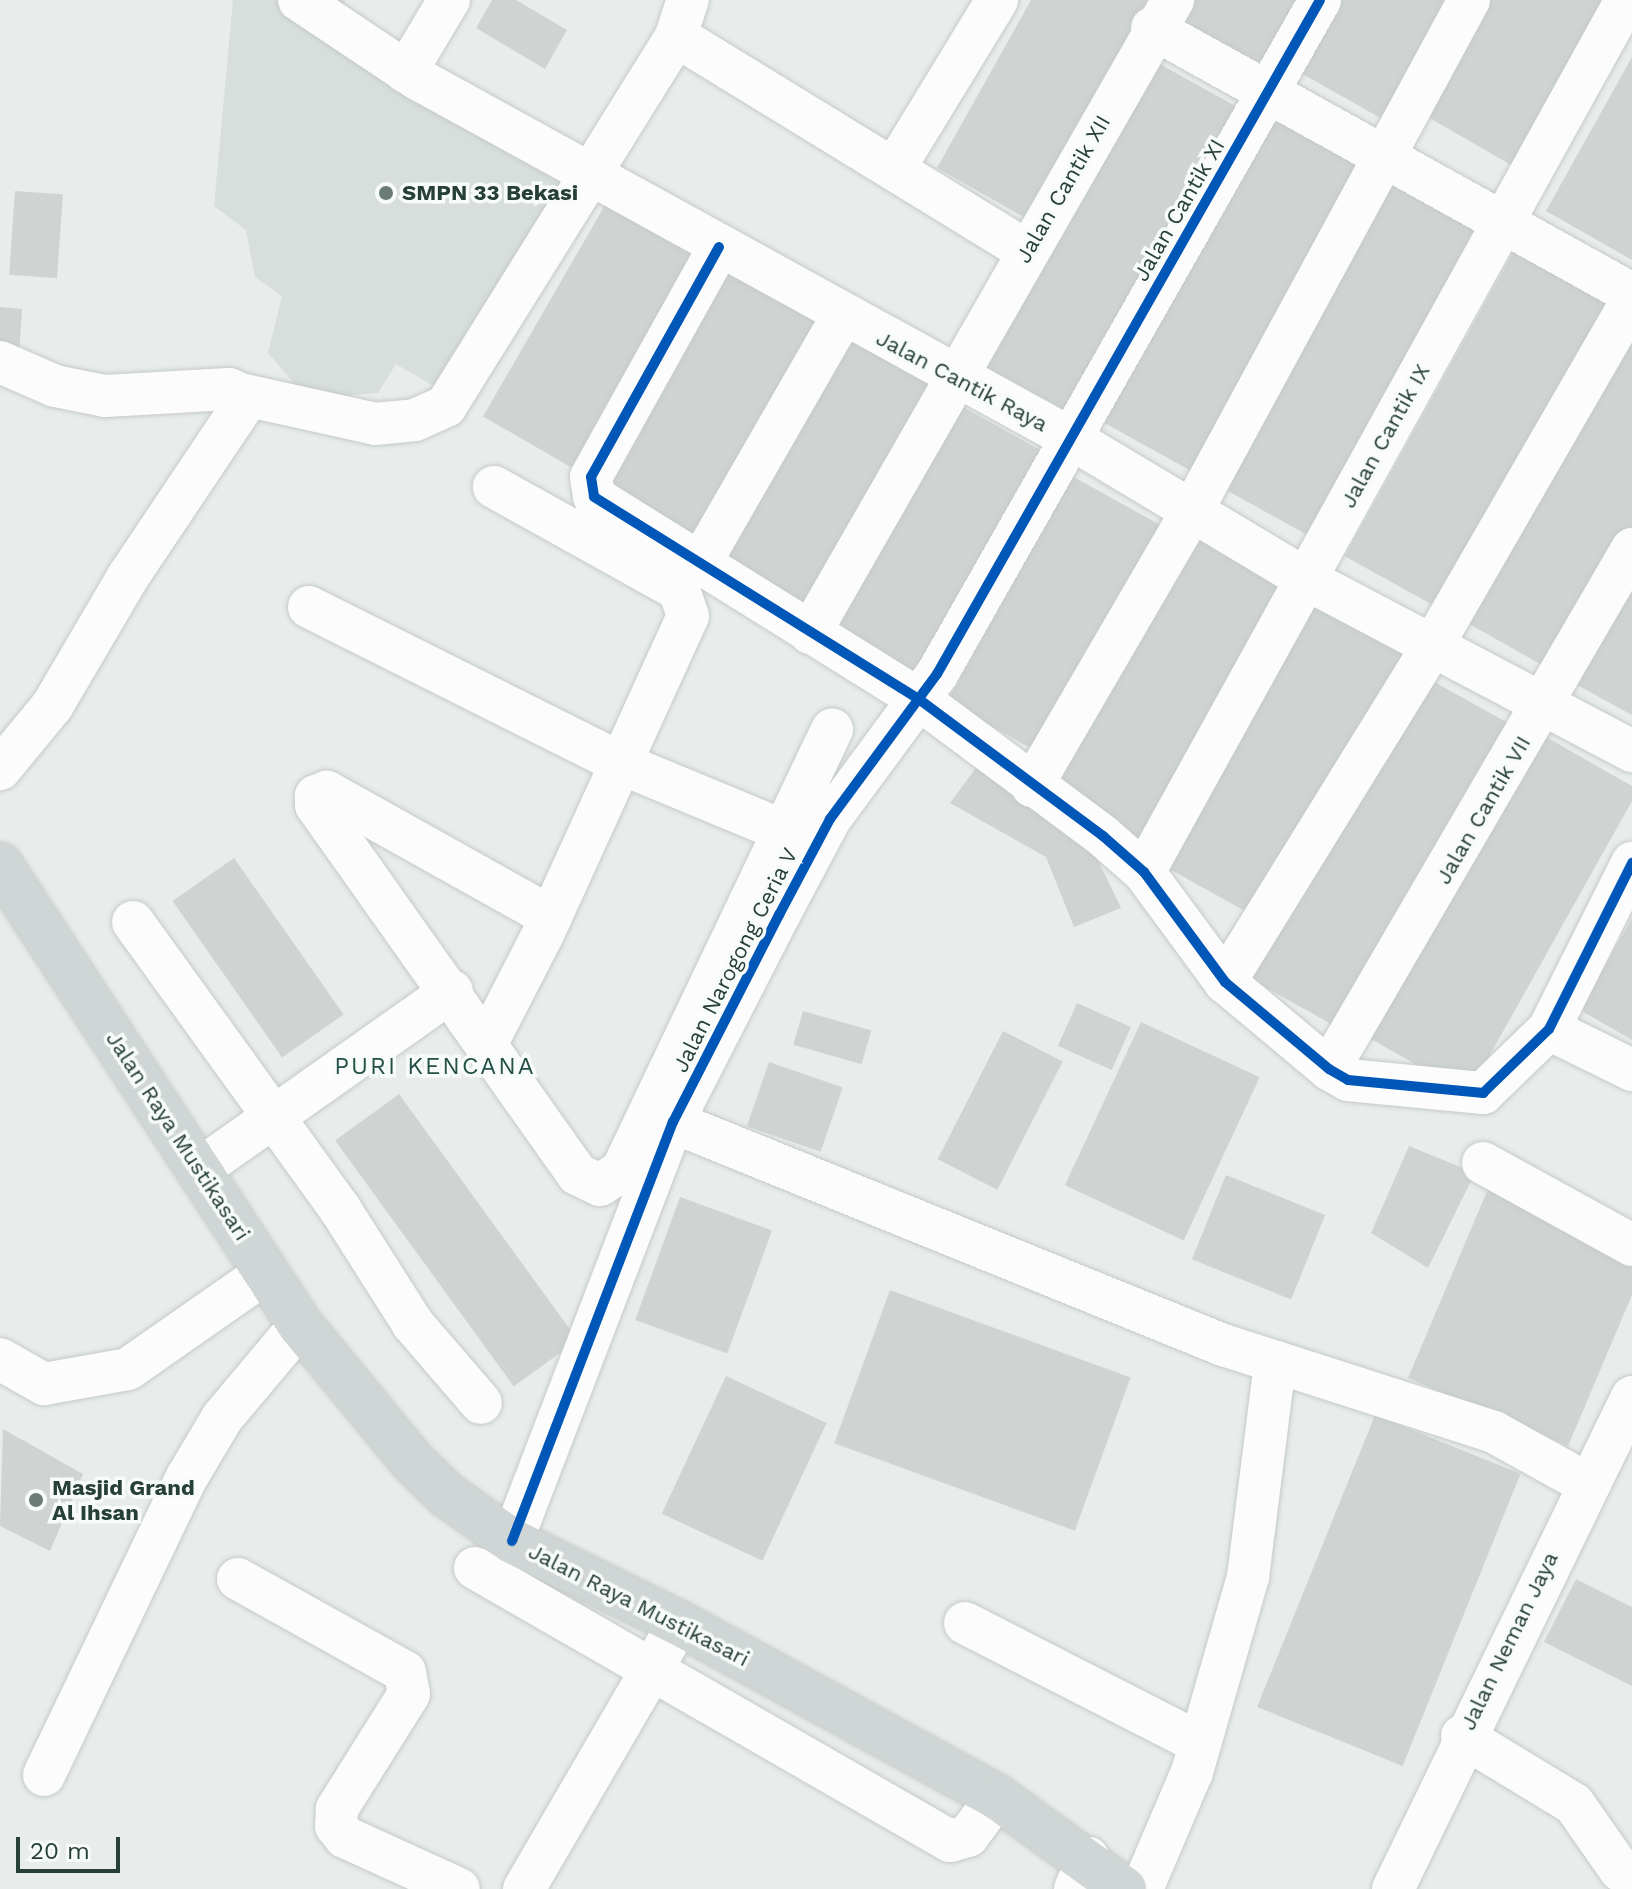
<!DOCTYPE html>
<html>
<head>
<meta charset="utf-8">
<style>
  body { margin:0 }
  #map { position:relative; width:1632px; height:1889px; overflow:hidden; background:#e8edeb; font-family:"Work Sans",sans-serif }
  div>[style] { position:absolute }
  .built>* { inset:0; background:#d7dedb }
  .building>* { inset:0; background:#cfd4d2; transform-origin:0 0 }
  .roads { filter:drop-shadow(0 0 2px #c5cac8) drop-shadow(0 0 2px #c5cac8) }
  .minor>* { height:42px; margin:-21px; padding:0 21px; transform-origin:21px; border-radius:21px; background:#fcfcfc }
  .major>* { height:44px; margin:-22px; padding:0 22px; transform-origin:22px; border-radius:22px; background:#d0d6d5 }
  .cycleway>* { height:10px; margin:-5px; padding:0 5px; transform-origin:5px; border-radius:5px; background:#0057b8 }
  .dots>* { width:22px; height:22px; translate:-50% -50%; box-sizing:border-box; border:4px solid #f7fbf9; border-radius:50% }
  span { translate:-50% -50%; white-space:nowrap; text-align:center; line-height:1.15; -webkit-text-stroke:7px #f7fbf9; paint-order:stroke }
  .street-label { font-size:22px; color:#273f39 }
  .poi-label { font-size:22px; color:#273f39; font-weight:700 }
  .left { translate:0 -50%; text-align:left }
  .neighbourhood-label { font-size:24px; color:#245047; letter-spacing:2px }
  .scale { position:absolute; left:16px; top:1837px; width:104px; height:36px; box-sizing:border-box; border:4px solid #273f39; border-top:0; padding-left:10px; font-size:24px; line-height:28px; white-space:nowrap; color:#273f39; -webkit-text-stroke:6px #f7fbf9; paint-order:stroke }
</style>
</head>
<body>
<div id="map">
  <div class="built">
    <div style="clip-path:polygon(233px 0,345px 0,340px 53px,564px 181px,444px 392px,396px 364px,378px 393px,308px 399px,268px 353px,282px 296px,255px 277px,246px 230px,214px 206px)"></div>
  </div>
  <div class="building">
    <div style="clip-path:polygon(492px 0,516px 0,567px 30px,545px 69px,476px 28px)"></div>
    <div style="clip-path:polygon(1031px 0,1162px 0,1036px 224px,937px 168px)"></div>
    <div style="clip-path:polygon(1184px 0,1314px 0,1269px 81px,1170px 25px)"></div>
    <div style="clip-path:polygon(1330px 0,1460px 0,1391px 124px,1292px 68px)"></div>
    <div style="clip-path:polygon(1491px 0,1621px 0,1525px 173px,1426px 116px)"></div>
    <div style="left:1147px;top:57px;width:114px;height:349px;rotate:29deg"></div>
    <div style="clip-path:polygon(1632px 57px,1632px 260px,1546px 211px)"></div>
    <div style="left:1267px;top:114px;width:114px;height:349px;rotate:29deg"></div>
    <div style="left:1385px;top:179px;width:114px;height:349px;rotate:29deg"></div>
    <div style="left:15px;top:191px;width:48px;height:84px;rotate:4deg"></div>
    <div style="left:612px;top:193px;width:113px;height:258px;rotate:30deg"></div>
    <div style="left:1514px;top:251px;width:114px;height:349px;rotate:29deg"></div>
    <div style="left:728px;top:271px;width:114px;height:258px;rotate:29deg"></div>
    <div style="clip-path:polygon(0 307px,22px 309px,19px 355px,0 354px)"></div>
    <div style="clip-path:polygon(1632px 315px,1632px 538px,1556px 673px,1457px 617px)"></div>
    <div style="left:843px;top:332px;width:114px;height:258px;rotate:29deg"></div>
    <div style="left:952px;top:401px;width:114px;height:259px;rotate:29deg"></div>
    <div style="left:1072px;top:476px;width:114px;height:258px;rotate:29deg"></div>
    <div style="left:1194px;top:531px;width:114px;height:302px;rotate:29deg"></div>
    <div style="clip-path:polygon(1632px 587px,1632px 715px,1577px 685px)"></div>
    <div style="left:1303px;top:599px;width:114px;height:301px;rotate:29deg"></div>
    <div style="left:1418px;top:673px;width:114px;height:349px;rotate:29deg"></div>
    <div style="clip-path:polygon(1539px 733px,1632px 786px,1632px 801px,1468px 1094px,1369px 1038px)"></div>
    <div style="clip-path:polygon(981px 761px,1084px 831px,1121px 908px,1074px 927px,1046px 857px,950px 803px)"></div>
    <div style="left:234px;top:858px;width:191px;height:75px;rotate:55deg"></div>
    <div style="clip-path:polygon(1632px 918px,1632px 1040px,1580px 1010px)"></div>
    <div style="left:1077px;top:1003px;width:59px;height:47px;rotate:24deg"></div>
    <div style="left:803px;top:1011px;width:71px;height:35px;rotate:16deg"></div>
    <div style="left:1141px;top:1022px;width:131px;height:180px;rotate:25deg"></div>
    <div style="left:1003px;top:1031px;width:67px;height:144px;rotate:27deg"></div>
    <div style="left:769px;top:1062px;width:78px;height:68px;rotate:19deg"></div>
    <div style="left:399px;top:1094px;width:304px;height:79px;rotate:54deg"></div>
    <div style="clip-path:polygon(1409px 1146px,1475px 1173px,1428px 1268px,1371px 1233px)"></div>
    <div style="left:1226px;top:1175px;width:107px;height:91px;rotate:22deg"></div>
    <div style="clip-path:polygon(1488px 1189px,1632px 1250px,1632px 1295px,1568px 1446px,1408px 1378px)"></div>
    <div style="left:680px;top:1197px;width:98px;height:131px;rotate:20deg"></div>
    <div style="left:890px;top:1290px;width:256px;height:163px;rotate:20deg"></div>
    <div style="left:726px;top:1376px;width:111px;height:152px;rotate:25deg"></div>
    <div style="left:1375px;top:1415px;width:157px;height:315px;rotate:22deg"></div>
    <div style="clip-path:polygon(3px 1429px,83px 1474px,50px 1551px,0 1526px)"></div>
    <div style="clip-path:polygon(1576px 1579px,1632px 1607px,1632px 1686px,1544px 1642px)"></div>
  </div>
  <div class="roads">
    <div class="minor">
      <div style="left:299px;top:0;width:141px;rotate:33.7deg"></div>
      <div style="left:416px;top:78px;width:749px;rotate:28.82deg"></div>
      <div style="left:1072px;top:439px;width:270px;rotate:30.9deg"></div>
      <div style="left:1304px;top:578px;width:371px;rotate:27.8deg"></div>
      <div style="left:1152px;top:28px;width:549px;rotate:28.99deg"></div>
      <div style="left:676px;top:36px;width:412px;rotate:31.5deg"></div>
      <div style="left:406px;top:72px;width:84px;rotate:-59.2deg"></div>
      <div style="left:894px;top:169px;width:198px;rotate:-58.6deg"></div>
      <div style="left:719px;top:247px;width:263px;rotate:119.1deg"></div>
      <div style="left:591px;top:477px;width:20px;rotate:81deg"></div>
      <div style="left:594px;top:497px;width:384px;rotate:31.9deg"></div>
      <div style="left:920px;top:700px;width:228px;rotate:36.6deg"></div>
      <div style="left:1103px;top:836px;width:55px;rotate:41.3deg"></div>
      <div style="left:1144px;top:872px;width:137px;rotate:53.6deg"></div>
      <div style="left:1225px;top:982px;width:136px;rotate:39.9deg"></div>
      <div style="left:1329px;top:1069px;width:22px;rotate:30deg"></div>
      <div style="left:1348px;top:1080px;width:136px;rotate:5.5deg"></div>
      <div style="left:1483px;top:1093px;width:92px;rotate:-44.1deg"></div>
      <div style="left:1549px;top:1029px;width:186px;rotate:-63.4deg"></div>
      <div style="left:0;top:362px;width:60px;rotate:23.6deg"></div>
      <div style="left:55px;top:386px;width:51px;rotate:11.3deg"></div>
      <div style="left:105px;top:396px;width:124px;rotate:-3.2deg"></div>
      <div style="left:229px;top:389px;width:12px;rotate:24deg"></div>
      <div style="left:240px;top:394px;width:11px;rotate:75deg"></div>
      <div style="left:243px;top:405px;width:205px;rotate:123.8deg"></div>
      <div style="left:129px;top:575px;width:152px;rotate:120.4deg"></div>
      <div style="left:52px;top:706px;width:82px;rotate:129.5deg"></div>
      <div style="left:240px;top:394px;width:138px;rotate:12.5deg"></div>
      <div style="left:375px;top:424px;width:40px;rotate:-5.7deg"></div>
      <div style="left:415px;top:420px;width:34px;rotate:-24deg"></div>
      <div style="left:446px;top:406px;width:436px;rotate:-58.1deg"></div>
      <div style="left:676px;top:36px;width:38px;rotate:-72deg"></div>
      <div style="left:698px;top:567px;width:289px;rotate:-60.1deg"></div>
      <div style="left:309px;top:607px;width:350px;rotate:26.6deg"></div>
      <div style="left:622px;top:764px;width:175px;rotate:22.5deg"></div>
      <div style="left:810px;top:633px;width:730px;rotate:-60.17deg"></div>
      <div style="left:1032px;top:786px;width:318px;rotate:-59.8deg"></div>
      <div style="left:1192px;top:511px;width:581px;rotate:-61.54deg"></div>
      <div style="left:1144px;top:872px;width:996px;rotate:-61.07deg"></div>
      <div style="left:551px;top:917px;width:257px;rotate:-150.8deg"></div>
      <div style="left:327px;top:792px;width:12px;rotate:160deg"></div>
      <div style="left:316px;top:796px;width:9px;rotate:90deg"></div>
      <div style="left:316px;top:805px;width:452px;rotate:54.7deg"></div>
      <div style="left:577px;top:1174px;width:25px;rotate:26deg"></div>
      <div style="left:600px;top:1185px;width:27px;rotate:-34deg"></div>
      <div style="left:622px;top:1170px;width:488px;rotate:-64.5deg"></div>
      <div style="left:133px;top:922px;width:354px;rotate:54.2deg"></div>
      <div style="left:340px;top:1209px;width:136px;rotate:57.6deg"></div>
      <div style="left:413px;top:1324px;width:104px;rotate:49.3deg"></div>
      <div style="left:1225px;top:982px;width:396px;rotate:-58.3deg"></div>
      <div style="left:1433px;top:645px;width:398px;rotate:-60deg"></div>
      <div style="left:1549px;top:1029px;width:93px;rotate:26.3deg"></div>
      <div style="left:488px;top:1041px;width:120px;rotate:-62.8deg"></div>
      <div style="left:543px;top:934px;width:349px;rotate:-65.5deg"></div>
      <div style="left:688px;top:616px;width:28px;rotate:-109deg"></div>
      <div style="left:679px;top:590px;width:212px;rotate:-150.9deg"></div>
      <div style="left:1329px;top:1069px;width:602px;rotate:-59.77deg"></div>
      <div style="left:673px;top:1122px;width:593px;rotate:22.07deg"></div>
      <div style="left:1223px;top:1345px;width:285px;rotate:17.8deg"></div>
      <div style="left:1494px;top:1432px;width:105px;rotate:29deg"></div>
      <div style="left:1483px;top:1163px;width:170px;rotate:28.8deg"></div>
      <div style="left:201px;top:1168px;width:307px;rotate:-35.2deg"></div>
      <div style="left:0;top:1359px;width:51px;rotate:29.6deg"></div>
      <div style="left:44px;top:1384px;width:85px;rotate:-10.1deg"></div>
      <div style="left:128px;top:1369px;width:169px;rotate:-34.9deg"></div>
      <div style="left:512px;top:1541px;width:449px;rotate:-69deg"></div>
      <div style="left:673px;top:1122px;width:233px;rotate:-62.9deg"></div>
      <div style="left:779px;top:915px;width:109px;rotate:-62deg"></div>
      <div style="left:830px;top:819px;width:180px;rotate:-53.6deg"></div>
      <div style="left:937px;top:674px;width:775px;rotate:-60.39deg"></div>
      <div style="left:475px;top:1568px;width:548px;rotate:29.89deg"></div>
      <div style="left:950px;top:1841px;width:19px;rotate:-16deg"></div>
      <div style="left:968px;top:1836px;width:49px;rotate:-53.4deg"></div>
      <div style="left:238px;top:1579px;width:191px;rotate:29.1deg"></div>
      <div style="left:405px;top:1672px;width:22px;rotate:80deg"></div>
      <div style="left:409px;top:1694px;width:136px;rotate:122.1deg"></div>
      <div style="left:337px;top:1809px;width:17px;rotate:93deg"></div>
      <div style="left:336px;top:1826px;width:14px;rotate:51deg"></div>
      <div style="left:345px;top:1837px;width:125px;rotate:24.5deg"></div>
      <div style="left:965px;top:1623px;width:264px;rotate:27.1deg"></div>
      <div style="left:1462px;top:1736px;width:131px;rotate:31.3deg"></div>
      <div style="left:1574px;top:1804px;width:80px;rotate:55.1deg"></div>
      <div style="left:1620px;top:1870px;width:14px;rotate:30deg"></div>
      <div style="left:44px;top:1775px;width:331px;rotate:-64.4deg"></div>
      <div style="left:187px;top:1477px;width:69px;rotate:-59.3deg"></div>
      <div style="left:222px;top:1418px;width:121px;rotate:-50deg"></div>
      <div style="left:524px;top:1889px;width:308px;rotate:-59.8deg"></div>
      <div style="left:1075px;top:1889px;width:34px;rotate:-67deg"></div>
      <div style="left:1142px;top:1889px;width:127px;rotate:-66.9deg"></div>
      <div style="left:1192px;top:1772px;width:203px;rotate:-74deg"></div>
      <div style="left:1248px;top:1577px;width:217px;rotate:-82.8deg"></div>
      <div style="left:1393px;top:1889px;width:547px;rotate:-64.09deg"></div>
    </div>
    <div class="major">
      <div style="left:0;top:865px;width:549px;rotate:56.89deg"></div>
      <div style="left:300px;top:1325px;width:176px;rotate:50.5deg"></div>
      <div style="left:412px;top:1461px;width:49px;rotate:44.2deg"></div>
      <div style="left:447px;top:1495px;width:80px;rotate:35.3deg"></div>
      <div style="left:512px;top:1541px;width:186px;rotate:26.2deg"></div>
      <div style="left:679px;top:1623px;width:362px;rotate:28.7deg"></div>
      <div style="left:997px;top:1797px;width:157px;rotate:35.9deg"></div>
    </div>
  </div>
  <div class="cycleway">
    <div style="left:719px;top:247px;width:263px;rotate:119.1deg"></div>
    <div style="left:591px;top:477px;width:20px;rotate:81deg"></div>
    <div style="left:594px;top:497px;width:384px;rotate:31.9deg"></div>
    <div style="left:920px;top:700px;width:228px;rotate:36.6deg"></div>
    <div style="left:1103px;top:836px;width:55px;rotate:41.3deg"></div>
    <div style="left:1144px;top:872px;width:137px;rotate:53.6deg"></div>
    <div style="left:1225px;top:982px;width:136px;rotate:39.9deg"></div>
    <div style="left:1329px;top:1069px;width:22px;rotate:30deg"></div>
    <div style="left:1348px;top:1080px;width:136px;rotate:5.5deg"></div>
    <div style="left:1483px;top:1093px;width:92px;rotate:-44.1deg"></div>
    <div style="left:1549px;top:1029px;width:186px;rotate:-63.4deg"></div>
    <div style="left:512px;top:1541px;width:449px;rotate:-69deg"></div>
    <div style="left:673px;top:1122px;width:233px;rotate:-62.9deg"></div>
    <div style="left:779px;top:915px;width:109px;rotate:-62deg"></div>
    <div style="left:830px;top:819px;width:180px;rotate:-53.6deg"></div>
    <div style="left:937px;top:674px;width:775px;rotate:-60.39deg"></div>
  </div>
  <div class="dots">
    <div style="left:386px;top:193px;background:#6b7c77"></div>
    <div style="left:36px;top:1500px;background:#6b7c77"></div>
  </div>
  <div class="street-label">
    <span style="left:1063px;top:189px;rotate:-60deg">Jalan Cantik XII</span>
    <span style="left:1179px;top:210px;rotate:-60deg">Jalan Cantik XI</span>
    <span style="left:962px;top:381px;rotate:28deg">Jalan Cantik Raya</span>
    <span style="left:1385px;top:436px;rotate:-61deg">Jalan Cantik IX</span>
    <span style="left:1483px;top:810px;rotate:-60deg">Jalan Cantik VII</span>
    <span style="left:735px;top:960px;rotate:-63deg">Jalan Narogong Ceria V</span>
    <span style="left:178px;top:1136px;rotate:57deg">Jalan Raya Mustikasari</span>
    <span style="left:639px;top:1605px;rotate:27deg">Jalan Raya Mustikasari</span>
    <span style="left:1509px;top:1641px;rotate:-64deg">Jalan Neman Jaya</span>
  </div>
  <div class="poi-label">
    <span class="left" style="left:402px;top:193px">SMPN 33 Bekasi</span>
    <span class="left" style="left:52px;top:1500px">Masjid Grand<br>Al Ihsan</span>
  </div>
  <div class="neighbourhood-label">
    <span style="left:435px;top:1067px">PURI KENCANA</span>
  </div>
  <div class="scale">20 m</div>
</div>
</body>
</html>
